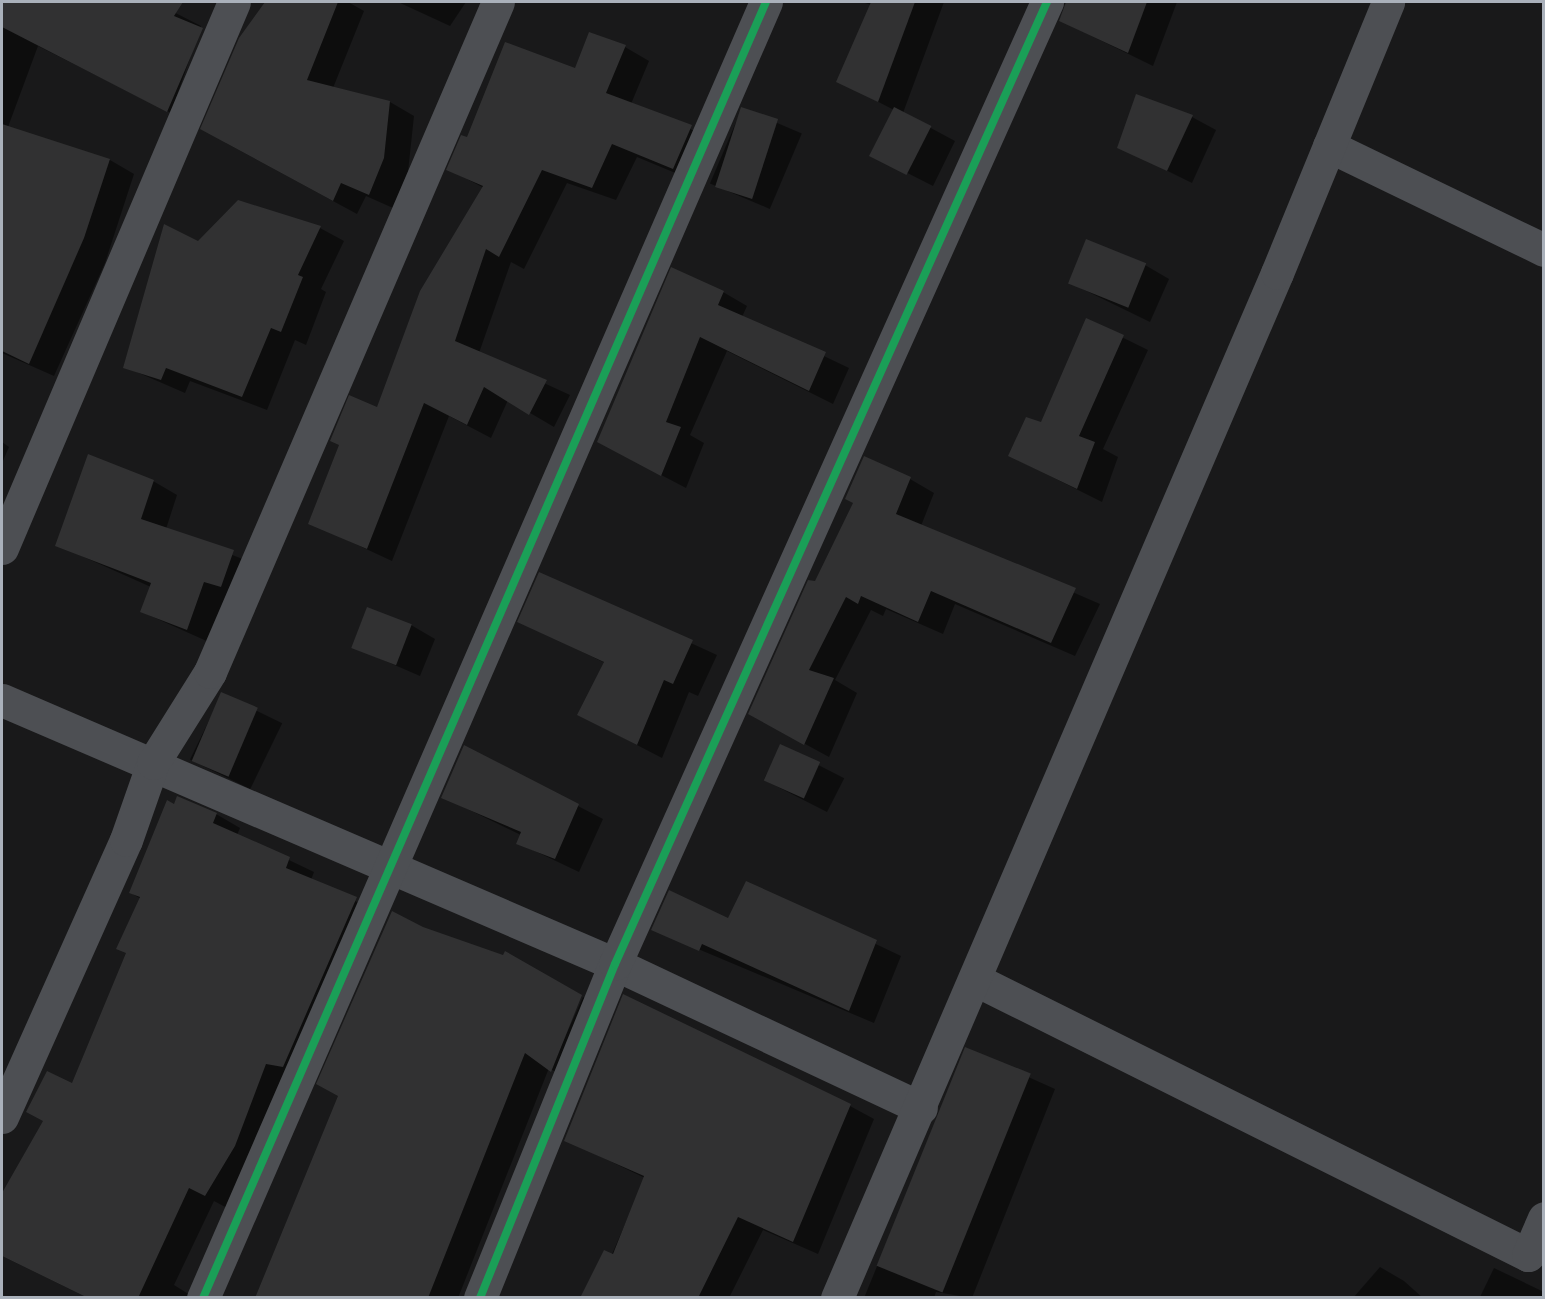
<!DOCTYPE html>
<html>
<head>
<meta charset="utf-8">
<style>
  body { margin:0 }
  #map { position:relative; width:1545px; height:1299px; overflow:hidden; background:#19191a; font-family:Ubuntu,sans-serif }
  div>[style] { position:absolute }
  .shadow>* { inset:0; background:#0007; transform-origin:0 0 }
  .building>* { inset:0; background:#313132; transform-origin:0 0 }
  .minor>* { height:33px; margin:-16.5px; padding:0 16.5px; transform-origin:16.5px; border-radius:16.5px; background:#4d4f53 }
  .cycleway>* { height:8px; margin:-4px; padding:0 4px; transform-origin:4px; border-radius:4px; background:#1a9f57 }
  span { translate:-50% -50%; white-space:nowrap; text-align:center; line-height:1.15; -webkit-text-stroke:6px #131416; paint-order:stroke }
  .frame { position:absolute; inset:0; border:3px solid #aab1bb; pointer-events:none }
</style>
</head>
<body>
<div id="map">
  <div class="shadow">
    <div style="clip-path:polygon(2px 2px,154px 2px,201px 26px,171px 113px,38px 46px,8px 127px,110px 160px,134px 174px,105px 263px,54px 376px,2px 353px)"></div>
    <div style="clip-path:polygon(267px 2px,348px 2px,364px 11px,333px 88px,390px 102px,414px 116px,408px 172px,393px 208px,366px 196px,357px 214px,226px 143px,241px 38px)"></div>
    <div style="clip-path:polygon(398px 2px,466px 2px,450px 26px)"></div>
    <div style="clip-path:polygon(862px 2px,944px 2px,903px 113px,955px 141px,933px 186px,874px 156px,894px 110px,838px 81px,871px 5px)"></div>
    <div style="clip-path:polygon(1068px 2px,1177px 2px,1153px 66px,1061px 21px)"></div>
    <div style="clip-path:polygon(625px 47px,649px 61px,631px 104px,716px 140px,697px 182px,637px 157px,616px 200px,567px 183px,524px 269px,511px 262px,479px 353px,570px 395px,554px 427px,508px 400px,491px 438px,449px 416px,392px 561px,310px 523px,378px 409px,484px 188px,448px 169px,468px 139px,576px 70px)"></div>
    <div style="left:742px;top:108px;width:65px;height:82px;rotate:23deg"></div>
    <div style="clip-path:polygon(1192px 117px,1216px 130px,1192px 183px,1119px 147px)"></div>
    <div style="clip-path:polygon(320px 228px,344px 241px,321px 289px,326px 292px,306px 345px,295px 340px,267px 410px,190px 381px,185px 393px,125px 367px)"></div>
    <div style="clip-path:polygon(1145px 265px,1169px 279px,1150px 322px,1068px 282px)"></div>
    <div style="clip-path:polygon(723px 292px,747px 306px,742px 317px,849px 368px,833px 404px,727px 351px,690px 435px,704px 443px,686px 488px,623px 455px)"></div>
    <div style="clip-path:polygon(1087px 320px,1148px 350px,1103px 449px,1118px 457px,1102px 502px,1010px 456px,1042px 424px)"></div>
    <div style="clip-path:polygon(2px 442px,9px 447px,2px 463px)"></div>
    <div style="clip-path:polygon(910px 479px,934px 493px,921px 526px,1100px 604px,1075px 656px,955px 604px,943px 634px,886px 609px,883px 616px,871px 610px,835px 680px,857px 693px,829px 757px,774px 727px,816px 583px)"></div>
    <div style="clip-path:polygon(153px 481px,177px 495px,166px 529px,258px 565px,211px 643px,142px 612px,151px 587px,57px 545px)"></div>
    <div style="clip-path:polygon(540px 574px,717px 655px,698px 696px,689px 692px,662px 758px,579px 715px,605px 663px,519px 621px)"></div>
    <div style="clip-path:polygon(411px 625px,435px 639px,420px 676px,353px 647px)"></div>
    <div style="left:222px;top:694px;width:67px;height:73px;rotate:26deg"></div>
    <div style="left:781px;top:746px;width:71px;height:38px;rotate:27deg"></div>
    <div style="clip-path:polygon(464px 747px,603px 819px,579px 872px,518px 843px,521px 835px,443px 797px)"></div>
    <div style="clip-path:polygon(175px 806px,216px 814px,240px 828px,237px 835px,314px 872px,311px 880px,380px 913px,229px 1209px,214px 1201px,174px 1285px,195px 1298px,88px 1298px,2px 1256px,2px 1196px,73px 1085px,127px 954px,141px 899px,131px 893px)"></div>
    <div style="clip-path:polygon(747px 883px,901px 956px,874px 1023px,653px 930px,729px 920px)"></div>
    <div style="clip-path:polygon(392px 913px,553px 1064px,583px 997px,606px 1010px,576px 1084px,549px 1068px,458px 1298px,257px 1298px,340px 1096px)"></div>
    <div style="clip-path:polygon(966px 1049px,1055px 1089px,972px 1298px,936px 1292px,934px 1298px,864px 1298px)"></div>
    <div style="clip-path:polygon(850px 1106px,874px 1119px,818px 1254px,763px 1230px,729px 1298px,593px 1298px,645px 1178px,566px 1140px)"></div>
    <div style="clip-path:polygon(1380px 1267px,1404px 1281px,1423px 1298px,1353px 1298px)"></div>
    <div style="clip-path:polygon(1494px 1268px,1544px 1292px,1544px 1298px,1480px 1297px)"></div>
  </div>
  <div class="building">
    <div style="clip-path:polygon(2px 2px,183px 2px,174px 16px,203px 28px,167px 112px,2px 27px)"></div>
    <div style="clip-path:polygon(265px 2px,338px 2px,307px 80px,390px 101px,384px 158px,369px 195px,341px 183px,333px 201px,200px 129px,239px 38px)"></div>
    <div style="clip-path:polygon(871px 2px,915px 2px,878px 102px,836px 82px)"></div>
    <div style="clip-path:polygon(1066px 2px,1147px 2px,1128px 53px,1059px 21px)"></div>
    <div style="clip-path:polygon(589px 32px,626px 45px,606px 93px,692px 125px,673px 169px,612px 144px,592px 188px,542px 170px,499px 257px,486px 249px,455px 341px,547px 380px,529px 415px,484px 387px,467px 425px,424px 403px,367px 549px,308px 524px,339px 445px,330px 441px,349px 395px,377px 407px,420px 291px,483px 186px,446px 170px,461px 135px,467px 137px,505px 42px,575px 68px)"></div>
    <div style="clip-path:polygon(1136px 94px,1193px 115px,1167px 171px,1117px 148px)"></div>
    <div style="left:741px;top:107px;width:39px;height:84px;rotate:18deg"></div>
    <div style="left:894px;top:107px;width:42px;height:55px;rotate:27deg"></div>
    <div style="clip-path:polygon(2px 124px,110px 159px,84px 238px,29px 364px,2px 351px)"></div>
    <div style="clip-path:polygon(238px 200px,321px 226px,298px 275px,303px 277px,281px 332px,271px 328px,242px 397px,166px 368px,161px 380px,123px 368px,164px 224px,198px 241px)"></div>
    <div style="left:1086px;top:239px;width:65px;height:48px;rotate:22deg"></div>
    <div style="clip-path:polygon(671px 267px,724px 291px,718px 305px,826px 352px,809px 391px,700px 337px,666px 422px,681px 427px,661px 476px,597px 442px)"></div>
    <div style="clip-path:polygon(1086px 318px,1124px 335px,1079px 436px,1095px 442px,1077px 489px,1008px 456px,1026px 417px,1041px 422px)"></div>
    <div style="clip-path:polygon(88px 454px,154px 480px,141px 519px,234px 550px,221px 587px,204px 582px,187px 630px,140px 612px,151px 583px,55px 546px)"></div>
    <div style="clip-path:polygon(864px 456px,911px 477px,896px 514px,1076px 588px,1051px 643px,931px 591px,918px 622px,861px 596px,858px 604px,846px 597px,809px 670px,834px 678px,804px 745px,748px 714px,808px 580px,815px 581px,853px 503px,845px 499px)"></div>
    <div style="clip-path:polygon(539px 572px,693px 640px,673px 684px,664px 680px,637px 745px,577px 715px,604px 662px,517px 622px)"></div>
    <div style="left:367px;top:607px;width:48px;height:44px;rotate:21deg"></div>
    <div style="left:221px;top:692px;width:40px;height:75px;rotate:23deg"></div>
    <div style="left:780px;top:744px;width:44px;height:40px;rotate:24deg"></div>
    <div style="clip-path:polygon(464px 745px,579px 804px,555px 859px,516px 844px,521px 832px,441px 798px)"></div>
    <div style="clip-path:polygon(177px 796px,217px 813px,213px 823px,290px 857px,286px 868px,357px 897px,283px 1067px,266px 1064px,235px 1146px,205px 1196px,189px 1188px,138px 1298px,88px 1298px,2px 1256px,2px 1193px,43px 1121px,26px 1112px,47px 1071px,72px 1083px,126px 953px,116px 949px,140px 897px,129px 893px,167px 800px,174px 804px)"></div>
    <div style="clip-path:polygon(746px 881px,877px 940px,849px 1011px,702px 944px,699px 951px,651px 930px,669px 890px,728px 918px)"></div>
    <div style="clip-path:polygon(392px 911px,423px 927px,503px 955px,505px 951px,582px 995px,551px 1072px,525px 1053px,428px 1298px,255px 1298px,338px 1096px,316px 1084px)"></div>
    <div style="clip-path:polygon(623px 994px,851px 1104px,793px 1242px,738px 1217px,698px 1298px,580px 1298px,604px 1250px,613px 1254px,644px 1176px,564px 1141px)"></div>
    <div style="left:965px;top:1047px;width:71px;height:236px;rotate:22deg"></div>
  </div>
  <div class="minor">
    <div style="left:1329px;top:146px;width:239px;rotate:25.8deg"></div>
    <div style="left:2px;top:548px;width:593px;rotate:-66.98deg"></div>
    <div style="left:2px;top:700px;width:667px;rotate:23.3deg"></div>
    <div style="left:615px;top:964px;width:338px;rotate:25.2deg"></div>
    <div style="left:976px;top:980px;width:617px;rotate:26.48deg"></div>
    <div style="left:1528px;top:1255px;width:40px;rotate:-66.6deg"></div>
    <div style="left:2px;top:1117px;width:303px;rotate:-65.9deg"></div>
    <div style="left:126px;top:840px;width:82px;rotate:-70.7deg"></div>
    <div style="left:153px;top:763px;width:107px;rotate:-57.9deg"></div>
    <div style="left:210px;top:672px;width:729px;rotate:-66.74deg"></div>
    <div style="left:203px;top:1298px;width:1413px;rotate:-66.52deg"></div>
    <div style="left:480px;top:1298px;width:360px;rotate:-68deg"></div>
    <div style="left:615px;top:964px;width:1055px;rotate:-65.82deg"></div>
    <div style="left:837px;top:1298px;width:1115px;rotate:-66.77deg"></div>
    <div style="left:1277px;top:273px;width:293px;rotate:-67.7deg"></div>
  </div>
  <div class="cycleway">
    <div style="left:203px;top:1298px;width:1413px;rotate:-66.52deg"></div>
    <div style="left:480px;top:1298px;width:360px;rotate:-68deg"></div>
    <div style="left:615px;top:964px;width:1055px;rotate:-65.82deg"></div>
  </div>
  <div class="frame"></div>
</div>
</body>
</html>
